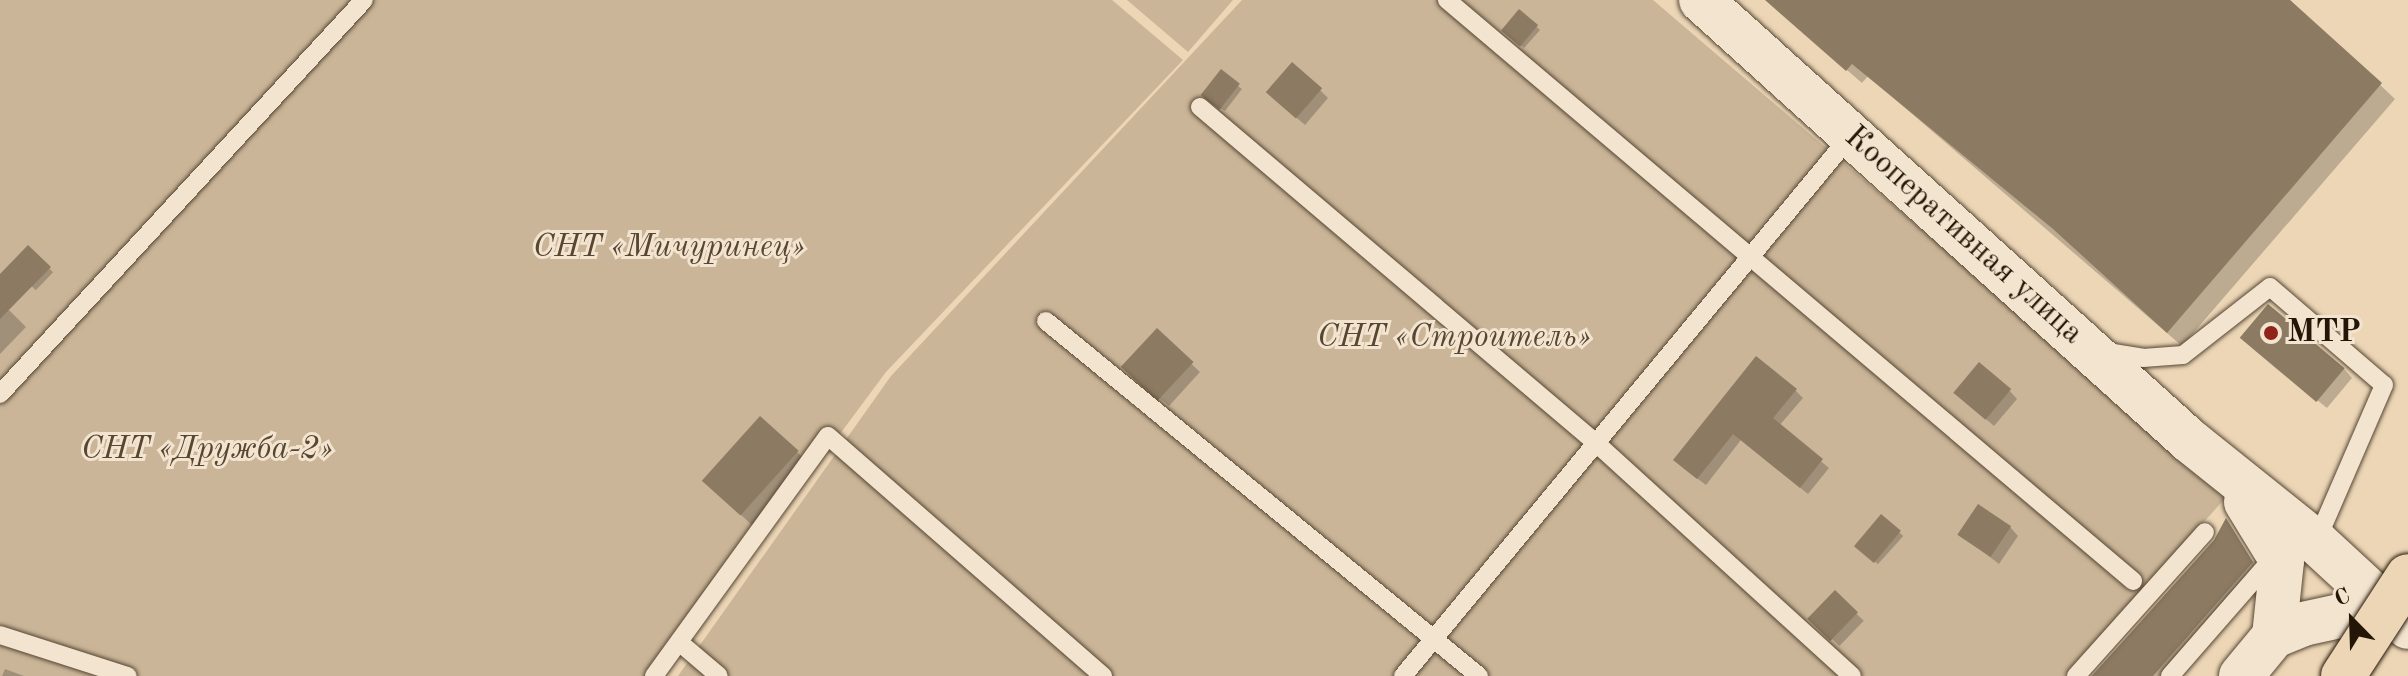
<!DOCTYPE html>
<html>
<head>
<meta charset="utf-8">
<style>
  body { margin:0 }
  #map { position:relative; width:2408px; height:676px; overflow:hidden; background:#ecd6b6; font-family:"Old Standard TT",serif }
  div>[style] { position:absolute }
  .green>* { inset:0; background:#cab598 }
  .shadow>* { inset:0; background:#0003; transform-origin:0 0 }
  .building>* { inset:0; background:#8c7a62; transform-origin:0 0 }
  .roads { filter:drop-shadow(0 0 2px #564633) drop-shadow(0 0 2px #564633) }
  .lane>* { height:18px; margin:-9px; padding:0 9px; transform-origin:9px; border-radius:9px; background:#f3e4d0 }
  .secondary>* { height:44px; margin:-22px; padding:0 22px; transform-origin:22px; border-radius:22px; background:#f3e4d0 }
  .bridges { filter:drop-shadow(0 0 2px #241607) drop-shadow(0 0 2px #241607) }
  .primary-bridge>* { height:44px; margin:-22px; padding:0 22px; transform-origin:22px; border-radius:22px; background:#ecd6b6 }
  .dots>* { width:22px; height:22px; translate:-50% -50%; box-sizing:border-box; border:4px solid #f3e4d0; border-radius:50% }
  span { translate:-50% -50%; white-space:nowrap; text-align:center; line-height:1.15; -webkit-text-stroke:6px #f3e4d0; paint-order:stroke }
  .street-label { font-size:32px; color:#241607 }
  .park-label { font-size:32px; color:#564632; font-style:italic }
  .poi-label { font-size:32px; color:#241607; font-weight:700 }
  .left { translate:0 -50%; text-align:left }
  .north { position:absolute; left:2312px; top:580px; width:80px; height:80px; -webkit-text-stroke:6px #f3e4d0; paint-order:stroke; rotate:337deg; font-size:22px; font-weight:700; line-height:32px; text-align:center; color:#241607 }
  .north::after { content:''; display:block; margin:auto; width:28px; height:36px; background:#241607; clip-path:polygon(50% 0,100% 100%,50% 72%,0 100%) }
</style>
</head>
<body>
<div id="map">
  <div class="green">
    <div style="clip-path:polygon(0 0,1112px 0,1183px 60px,886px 372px,660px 676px,0 676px)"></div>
    <div style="clip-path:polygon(1127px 0,1233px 0,1188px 52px)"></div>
    <div style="clip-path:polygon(1242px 0,1653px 0,2230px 493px,2065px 676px,678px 676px,891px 376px)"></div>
  </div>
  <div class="shadow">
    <div style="clip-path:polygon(1766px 0,2290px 0,2395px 99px,2182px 346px,1868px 76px,1862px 83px)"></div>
    <div style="left:1520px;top:12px;width:27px;height:24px;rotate:42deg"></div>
    <div style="clip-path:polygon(1238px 86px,1242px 89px,1225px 111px,1206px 99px)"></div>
    <div style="clip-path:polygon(1320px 90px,1328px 98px,1305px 125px,1276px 100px)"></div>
    <div style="left:28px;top:248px;width:35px;height:25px;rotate:44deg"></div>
    <div style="clip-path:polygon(0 301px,26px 327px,0 354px)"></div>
    <div style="clip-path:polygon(1157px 331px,1200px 372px,1169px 406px,1132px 375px)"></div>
    <div style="clip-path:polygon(2249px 345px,2344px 369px,2352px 378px,2327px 408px)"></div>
    <div style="clip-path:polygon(1795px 390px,1803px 398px,1779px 426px,1829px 468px,1808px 494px,1741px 440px,1706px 485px,1683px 468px)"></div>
    <div style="clip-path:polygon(2009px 390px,2017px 399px,1994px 426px,1964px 400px)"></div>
    <div style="clip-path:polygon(797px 452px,809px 464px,753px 526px,716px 492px)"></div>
    <div style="left:1881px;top:516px;width:30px;height:38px;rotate:42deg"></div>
    <div style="clip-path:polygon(2227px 521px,2256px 567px,2160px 676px,2091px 676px,2216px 541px)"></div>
    <div style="clip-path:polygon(2010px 527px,2018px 536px,1999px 564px,1960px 534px)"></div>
    <div style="left:1835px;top:593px;width:40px;height:35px;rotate:44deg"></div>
    <div style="clip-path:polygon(5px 669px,24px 676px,2px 676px)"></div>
  </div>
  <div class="building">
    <div style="clip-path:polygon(1765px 0,2290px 0,2382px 83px,2167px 333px,2053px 229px,1852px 64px,1846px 71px)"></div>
    <div style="left:1519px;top:9px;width:25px;height:28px;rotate:40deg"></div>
    <div style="left:1292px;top:62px;width:40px;height:40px;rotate:41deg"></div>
    <div style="left:1221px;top:69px;width:24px;height:33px;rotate:38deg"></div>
    <div style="clip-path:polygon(28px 245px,51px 267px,0 319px,0 274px)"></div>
    <div style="left:2268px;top:304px;width:100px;height:44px;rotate:40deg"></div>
    <div style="left:1157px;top:328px;width:50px;height:53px;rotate:43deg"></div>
    <div style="clip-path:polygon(1756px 356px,1797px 389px,1773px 418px,1823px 459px,1800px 488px,1733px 434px,1697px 479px,1673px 460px)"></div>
    <div style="left:1979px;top:362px;width:42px;height:40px;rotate:40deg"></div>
    <div style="left:760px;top:416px;width:52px;height:87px;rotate:42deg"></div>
    <div style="left:1978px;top:504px;width:40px;height:37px;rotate:34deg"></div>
    <div style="left:1881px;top:514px;width:26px;height:42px;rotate:40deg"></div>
    <div style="clip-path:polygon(2226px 518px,2253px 562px,2153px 676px,2092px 676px,2214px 540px)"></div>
    <div style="left:1835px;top:590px;width:32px;height:40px;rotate:44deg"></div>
  </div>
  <div class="roads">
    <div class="lane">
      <div style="left:1447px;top:0;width:899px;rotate:40.26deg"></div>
      <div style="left:1200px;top:107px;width:519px;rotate:40.31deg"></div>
      <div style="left:1596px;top:443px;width:346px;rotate:42.3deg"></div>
      <div style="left:1046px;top:321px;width:560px;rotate:39.35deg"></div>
      <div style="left:2107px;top:352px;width:36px;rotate:9deg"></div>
      <div style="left:2143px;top:358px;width:40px;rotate:-4.3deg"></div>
      <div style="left:2183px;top:355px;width:110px;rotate:-38deg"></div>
      <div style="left:2270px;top:287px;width:150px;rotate:40.7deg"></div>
      <div style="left:2384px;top:385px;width:171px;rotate:113.4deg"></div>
      <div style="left:0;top:394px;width:536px;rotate:-47.27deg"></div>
      <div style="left:0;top:635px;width:134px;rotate:17.8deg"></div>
      <div style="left:679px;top:642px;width:52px;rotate:40.4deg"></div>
      <div style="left:654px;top:676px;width:296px;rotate:-54.1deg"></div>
      <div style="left:828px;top:436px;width:365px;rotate:41.1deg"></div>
      <div style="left:1403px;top:676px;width:704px;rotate:-50.36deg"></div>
      <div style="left:2076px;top:676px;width:193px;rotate:-48.1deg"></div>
      <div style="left:2170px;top:676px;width:145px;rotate:-48.9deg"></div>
    </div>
    <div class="secondary">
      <div style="left:1701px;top:0;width:658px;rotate:42.05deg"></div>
      <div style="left:2190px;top:441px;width:161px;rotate:38.7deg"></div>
      <div style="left:2316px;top:542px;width:125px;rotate:42.7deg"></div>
      <div style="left:2246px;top:502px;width:69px;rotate:58.6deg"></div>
      <div style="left:2282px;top:561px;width:75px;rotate:96.1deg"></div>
      <div style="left:2241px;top:676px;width:52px;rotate:-50.5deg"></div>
      <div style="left:2274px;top:636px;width:31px;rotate:-22deg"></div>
      <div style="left:2303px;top:624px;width:47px;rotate:-12.3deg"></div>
      <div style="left:2349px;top:614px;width:48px;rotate:3.6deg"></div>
    </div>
  </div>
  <div class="bridges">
    <div class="primary-bridge">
      <div style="left:2343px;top:676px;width:119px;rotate:-57deg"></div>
    </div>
  </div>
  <div class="dots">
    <div style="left:2271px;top:333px;background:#8f2418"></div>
  </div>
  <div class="street-label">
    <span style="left:1963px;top:236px;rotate:42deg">Кооперативная улица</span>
  </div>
  <div class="park-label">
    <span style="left:669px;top:248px">СНТ «Мичуринец»</span>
    <span style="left:1454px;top:338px">СНТ «Строитель»</span>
    <span style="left:207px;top:450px">СНТ «Дружба-2»</span>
  </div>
  <div class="poi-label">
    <span class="left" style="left:2287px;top:333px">МТР</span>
  </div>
  <div class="north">С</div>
</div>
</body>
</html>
